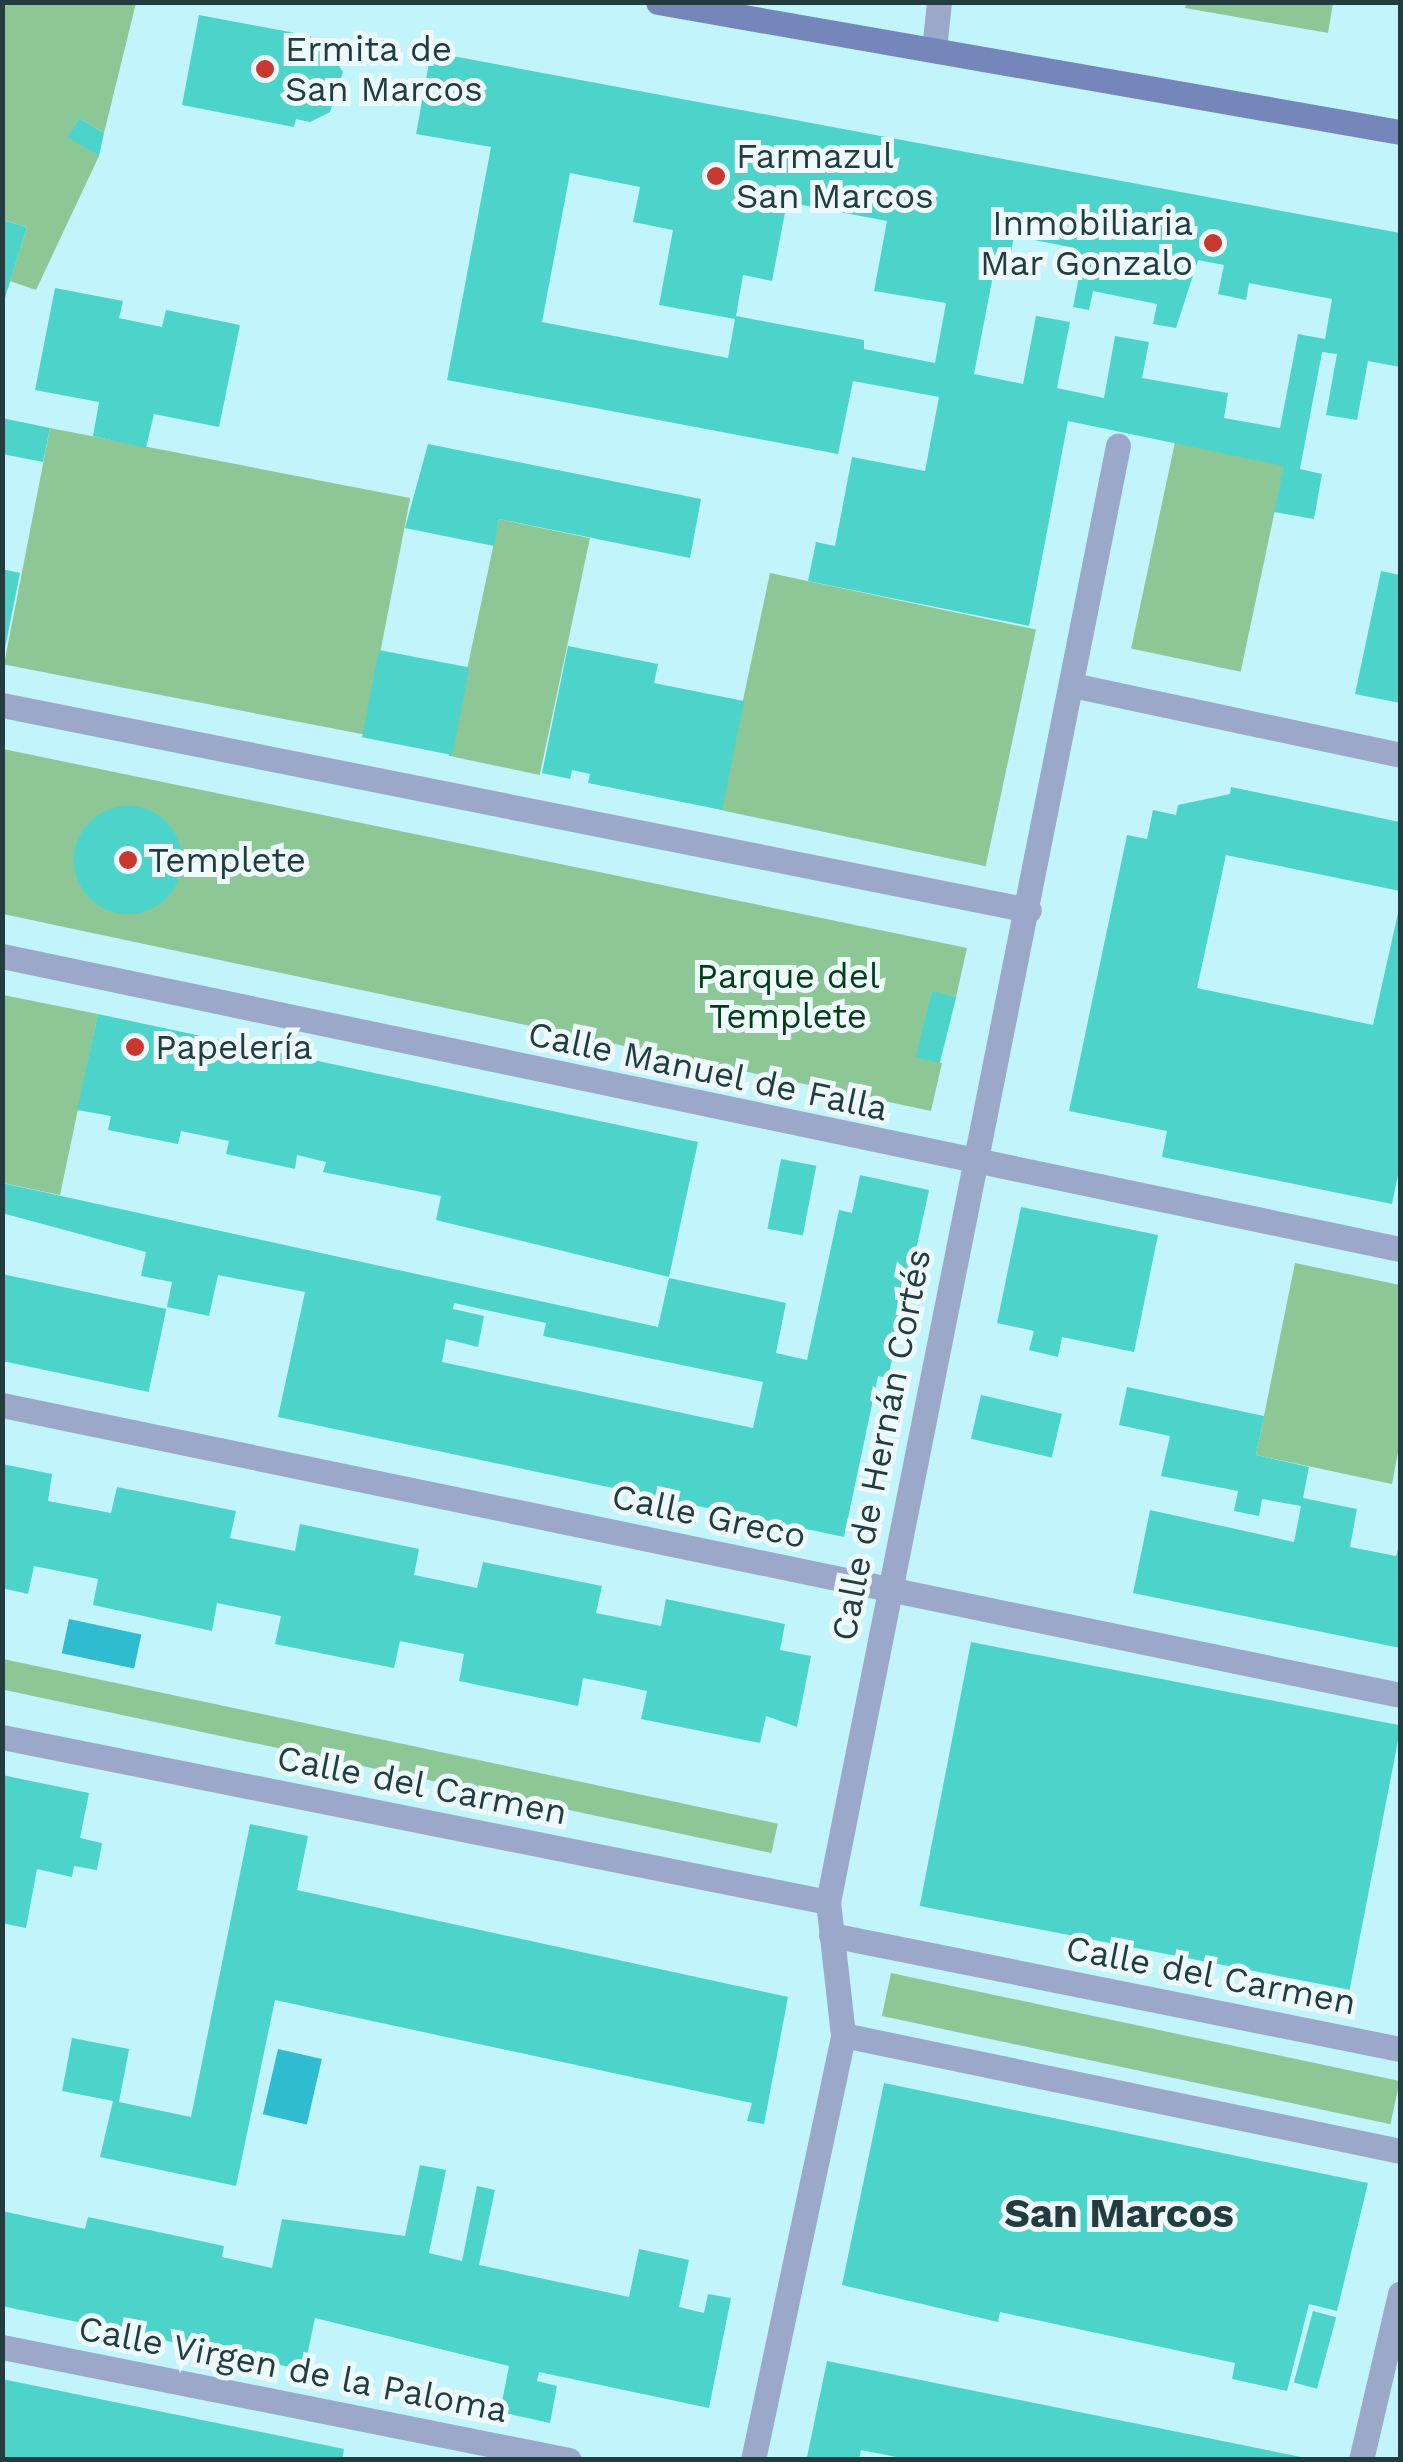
<!DOCTYPE html>
<html>
<head>
<meta charset="utf-8">
<style>
  body { margin:0 }
  #map { position:relative; width:1403px; height:2462px; overflow:hidden; background:#c2f4fc; font-family:"Work Sans",sans-serif }
  div>[style] { position:absolute }
  .green>* { inset:0; background:#8dc796; transform-origin:0 0 }
  .water>* { inset:0; background:#30bcd0; transform-origin:0 0 }
  .building>* { inset:0; background:#4dd4ca; transform-origin:0 0 }
  .round { border-radius:50% }
  .street>* { height:25px; margin:-12.5px; padding:0 12.5px; transform-origin:12.5px; border-radius:12.5px; background:#9ba8ca }
  .secondary>* { height:25px; margin:-12.5px; padding:0 12.5px; transform-origin:12.5px; border-radius:12.5px; background:#7587ba }
  .dots>* { width:28px; height:28px; translate:-50% -50%; box-sizing:border-box; border:5px solid #edf9fb; border-radius:50% }
  span { translate:-50% -50%; white-space:nowrap; text-align:center; line-height:1.15; -webkit-text-stroke:10px #edf9fb; paint-order:stroke }
  .poi-label { font-size:35px; color:#223c40 }
  .left { translate:0 -50%; text-align:left }
  .right { translate:-100% -50%; text-align:right }
  .park-label { font-size:35px; color:#043e17 }
  .street-label { font-size:35px; color:#223c40 }
  .quarter-label { font-size:40px; color:#223c40; font-weight:700 }
  .frame { position:absolute; inset:0; border:5px solid #223c40; pointer-events:none }
</style>
</head>
<body>
<div id="map">
  <div class="green">
    <div style="clip-path:polygon(2px 3px,136px 3px,104px 133px,79px 118px,68px 136px,99px 156px,36px 290px,10px 281px,27px 227px,3px 220px)"></div>
    <div style="clip-path:polygon(1186px 3px,1186px 2px,1333px 3px,1328px 33px,1185px 8px)"></div>
    <div style="left:50px;top:428px;width:367px;height:241px;rotate:11deg"></div>
    <div style="left:1175px;top:442px;width:112px;height:211px;rotate:12deg"></div>
    <div style="left:499px;top:519px;width:93px;height:242px;rotate:12deg"></div>
    <div style="left:770px;top:573px;width:272px;height:242px;rotate:12deg"></div>
    <div style="clip-path:polygon(3px 749px,967px 948px,956px 997px,932px 992px,917px 1056px,942px 1063px,931px 1111px,3px 914px)"></div>
    <div style="clip-path:polygon(3px 995px,98px 1014px,60px 1195px,3px 1183px)"></div>
    <div style="clip-path:polygon(1295px 1263px,1400px 1285px,1400px 1442px,1392px 1484px,1256px 1455px)"></div>
    <div style="left:3px;top:1659px;width:792px;height:30px;rotate:12deg"></div>
    <div style="left:891px;top:1973px;width:520px;height:44px;rotate:12deg"></div>
  </div>
  <div class="water">
    <div style="left:69px;top:1619px;width:74px;height:35px;rotate:12deg"></div>
    <div style="left:278px;top:2049px;width:45px;height:67px;rotate:13deg"></div>
  </div>
  <div class="building">
    <div style="clip-path:polygon(199px 15px,311px 36px,309px 47px,330px 53px,343px 72px,330px 112px,310px 122px,296px 119px,294px 127px,182px 105px)"></div>
    <div style="clip-path:polygon(evenodd,431px 52px,1400px 233px,1400px 367px,1368px 361px,1357px 420px,1326px 415px,1337px 354px,1322px 352px,1300px 469px,1322px 474px,1314px 519px,1274px 512px,1284px 466px,1068px 421px,1029px 626px,808px 581px,816px 542px,835px 546px,852px 457px,925px 471px,939px 397px,853px 381px,838px 454px,447px 380px,491px 147px,416px 134px,431px 52px,570px 173px,640px 187px,633px 222px,673px 230px,659px 305px,735px 319px,728px 358px,542px 322px,570px 173px,431px 52px,787px 202px,887px 221px,874px 291px,946px 303px,935px 363px,864px 349px,864px 340px,736px 316px,743px 275px,772px 281px,787px 202px,431px 52px,1014px 236px,1070px 247px,1066px 268px,1080px 271px,1073px 307px,1089px 310px,1093px 291px,1157px 304px,1153px 324px,1176px 328px,1198px 260px,1224px 265px,1218px 294px,1246px 300px,1249px 283px,1332px 299px,1325px 339px,1298px 334px,1280px 428px,1224px 418px,1228px 393px,1142px 378px,1149px 342px,1115px 336px,1104px 398px,1057px 388px,1070px 322px,1036px 316px,1023px 384px,974px 374px,997px 255px,1010px 258px,1014px 236px)"></div>
    <div style="clip-path:polygon(79px 118px,104px 133px,99px 156px,67px 137px)"></div>
    <div style="clip-path:polygon(2px 220px,27px 227px,3px 304px,2px 304px)"></div>
    <div style="clip-path:polygon(55px 288px,123px 301px,119px 318px,162px 327px,166px 310px,240px 325px,219px 427px,154px 414px,146px 448px,93px 436px,99px 402px,35px 390px)"></div>
    <div style="clip-path:polygon(2px 418px,50px 428px,43px 462px,2px 454px)"></div>
    <div style="clip-path:polygon(428px 444px,701px 499px,690px 558px,499px 519px,494px 546px,405px 528px)"></div>
    <div style="clip-path:polygon(2px 569px,20px 573px,4px 653px,2px 652px)"></div>
    <div style="clip-path:polygon(1381px 571px,1400px 575px,1400px 703px,1355px 694px)"></div>
    <div style="clip-path:polygon(568px 646px,658px 664px,654px 683px,744px 701px,722px 810px,588px 783px,590px 774px,572px 770px,570px 779px,542px 773px)"></div>
    <div style="left:379px;top:650px;width:92px;height:89px;rotate:11deg"></div>
    <div style="clip-path:polygon(1231px 787px,1400px 822px,1400px 891px,1226px 855px,1197px 988px,1373px 1025px,1400px 904px,1400px 1165px,1392px 1204px,1162px 1157px,1167px 1131px,1069px 1111px,1127px 835px,1147px 839px,1153px 810px,1176px 815px,1178px 805px,1230px 794px)"></div>
    <div class="round" style="left:74px;top:806px;width:108px;height:108px"></div>
    <div style="left:932px;top:991px;width:25px;height:68px;rotate:14deg"></div>
    <div style="clip-path:polygon(98px 1014px,698px 1142px,669px 1277px,436px 1220px,441px 1196px,323px 1172px,326px 1162px,297px 1155px,295px 1169px,226px 1154px,229px 1141px,181px 1131px,178px 1144px,108px 1130px,111px 1116px,77px 1110px)"></div>
    <div style="left:781px;top:1159px;width:36px;height:71px;rotate:11deg"></div>
    <div style="clip-path:polygon(evenodd,860px 1175px,929px 1190px,888px 1378px,878px 1376px,844px 1537px,278px 1417px,305px 1292px,218px 1275px,209px 1316px,167px 1307px,172px 1282px,141px 1276px,146px 1252px,2px 1213px,2px 1183px,658px 1327px,669px 1278px,786px 1303px,776px 1353px,807px 1360px,839px 1210px,852px 1213px,860px 1175px,454px 1303px,546px 1323px,543px 1336px,763px 1382px,753px 1428px,442px 1362px,446px 1339px,478px 1347px,484px 1316px,453px 1309px,454px 1303px)"></div>
    <div style="clip-path:polygon(1021px 1207px,1158px 1235px,1134px 1352px,1062px 1337px,1058px 1357px,1029px 1350px,1034px 1331px,997px 1323px)"></div>
    <div style="left:2px;top:1274px;width:168px;height:85px;rotate:12deg"></div>
    <div style="clip-path:polygon(1127px 1387px,1264px 1416px,1256px 1455px,1309px 1467px,1303px 1498px,1357px 1509px,1350px 1547px,1396px 1556px,1400px 1542px,1400px 1648px,1133px 1593px,1150px 1510px,1294px 1542px,1301px 1506px,1262px 1499px,1259px 1516px,1234px 1511px,1238px 1491px,1161px 1476px,1170px 1436px,1119px 1425px)"></div>
    <div style="left:981px;top:1395px;width:83px;height:45px;rotate:13deg"></div>
    <div style="clip-path:polygon(2px 1464px,52px 1474px,48px 1501px,111px 1513px,117px 1487px,236px 1511px,230px 1538px,295px 1551px,300px 1524px,419px 1549px,414px 1575px,477px 1588px,483px 1562px,602px 1586px,596px 1613px,661px 1626px,666px 1599px,785px 1624px,780px 1650px,811px 1656px,797px 1727px,766px 1716px,760px 1743px,641px 1719px,647px 1691px,615px 1684px,583px 1678px,578px 1706px,459px 1681px,464px 1654px,400px 1641px,394px 1668px,275px 1644px,281px 1616px,217px 1603px,212px 1631px,93px 1605px,98px 1579px,34px 1566px,28px 1594px,2px 1588px)"></div>
    <div style="left:971px;top:1642px;width:438px;height:269px;rotate:11deg"></div>
    <div style="clip-path:polygon(2px 1775px,89px 1793px,80px 1838px,102px 1843px,97px 1870px,74px 1866px,72px 1877px,37px 1869px,26px 1928px,2px 1923px)"></div>
    <div style="clip-path:polygon(250px 1824px,308px 1836px,297px 1890px,788px 1997px,764px 2124px,747px 2121px,752px 2103px,275px 2000px,236px 2186px,100px 2157px,113px 2101px,62px 2091px,72px 2038px,129px 2049px,119px 2102px,191px 2117px)"></div>
    <div style="clip-path:polygon(884px 2083px,1368px 2183px,1337px 2311px,1309px 2304px,1287px 2391px,1232px 2379px,1235px 2363px,1000px 2312px,998px 2322px,842px 2285px)"></div>
    <div style="clip-path:polygon(420px 2165px,446px 2170px,429px 2253px,462px 2261px,477px 2186px,495px 2190px,479px 2265px,629px 2297px,639px 2249px,689px 2260px,679px 2307px,704px 2313px,708px 2294px,731px 2298px,709px 2408px,539px 2372px,537px 2381px,557px 2386px,550px 2423px,500px 2412px,509px 2366px,315px 2318px,304px 2370px,2px 2306px,2px 2211px,85px 2229px,88px 2217px,224px 2246px,222px 2257px,272px 2268px,282px 2219px,405px 2236px)"></div>
    <div style="left:1313px;top:2311px;width:24px;height:74px;rotate:15deg"></div>
    <div style="clip-path:polygon(827px 2361px,1306px 2458px,1305px 2460px,912px 2460px,861px 2450px,859px 2460px,818px 2460px,807px 2457px)"></div>
    <div style="clip-path:polygon(2px 2379px,344px 2449px,342px 2460px,8px 2460px,2px 2455px)"></div>
  </div>
  <div class="street">
    <div style="left:934px;top:49px;width:47px;rotate:-83.9deg"></div>
    <div style="left:1072px;top:685px;width:335px;rotate:12deg"></div>
    <div style="left:2px;top:705px;width:1047px;rotate:11.29deg"></div>
    <div style="left:2px;top:956px;width:1428px;rotate:11.84deg"></div>
    <div style="left:2px;top:1405px;width:1428px;rotate:11.72deg"></div>
    <div style="left:2px;top:1737px;width:842px;rotate:11.3deg"></div>
    <div style="left:831px;top:1935px;width:580px;rotate:11.33deg"></div>
    <div style="left:843px;top:2035px;width:569px;rotate:11.76deg"></div>
    <div style="left:2px;top:2347px;width:578px;rotate:11.27deg"></div>
    <div style="left:753px;top:2460px;width:434px;rotate:-78deg"></div>
    <div style="left:843px;top:2035px;width:134px;rotate:-96.4deg"></div>
    <div style="left:828px;top:1902px;width:1485px;rotate:-78.74deg"></div>
    <div style="left:1361px;top:2460px;width:171px;rotate:-76.8deg"></div>
  </div>
  <div class="secondary">
    <div style="left:658px;top:2px;width:753px;rotate:9.94deg"></div>
  </div>
  <div class="dots">
    <div style="left:265px;top:69px;background:#c7392e"></div>
    <div style="left:716px;top:176px;background:#c7392e"></div>
    <div style="left:1213px;top:243px;background:#c7392e"></div>
    <div style="left:128px;top:860px;background:#c7392e"></div>
    <div style="left:135px;top:1047px;background:#c7392e"></div>
  </div>
  <div class="poi-label">
    <span class="left" style="left:285px;top:69px">Ermita de<br>San Marcos</span>
    <span class="left" style="left:736px;top:176px">Farmazul<br>San Marcos</span>
    <span class="right" style="left:1193px;top:243px">Inmobiliaria<br>Mar Gonzalo</span>
    <span class="left" style="left:148px;top:860px">Templete</span>
    <span class="left" style="left:155px;top:1047px">Papelería</span>
  </div>
  <div class="park-label">
    <span style="left:788px;top:996px">Parque del<br>Templete</span>
  </div>
  <div class="street-label">
    <span style="left:708px;top:1071px;rotate:12deg">Calle Manuel de Falla</span>
    <span style="left:881px;top:1445px;rotate:-79deg">Calle de Hernán Cortés</span>
    <span style="left:709px;top:1516px;rotate:12deg">Calle Greco</span>
    <span style="left:422px;top:1785px;rotate:11deg">Calle del Carmen</span>
    <span style="left:1211px;top:1975px;rotate:11deg">Calle del Carmen</span>
    <span style="left:293px;top:2369px;rotate:11deg">Calle Virgen de la Paloma</span>
  </div>
  <div class="quarter-label">
    <span style="left:1119px;top:2214px">San Marcos</span>
  </div>
  <div class="frame"></div>
</div>
</body>
</html>
